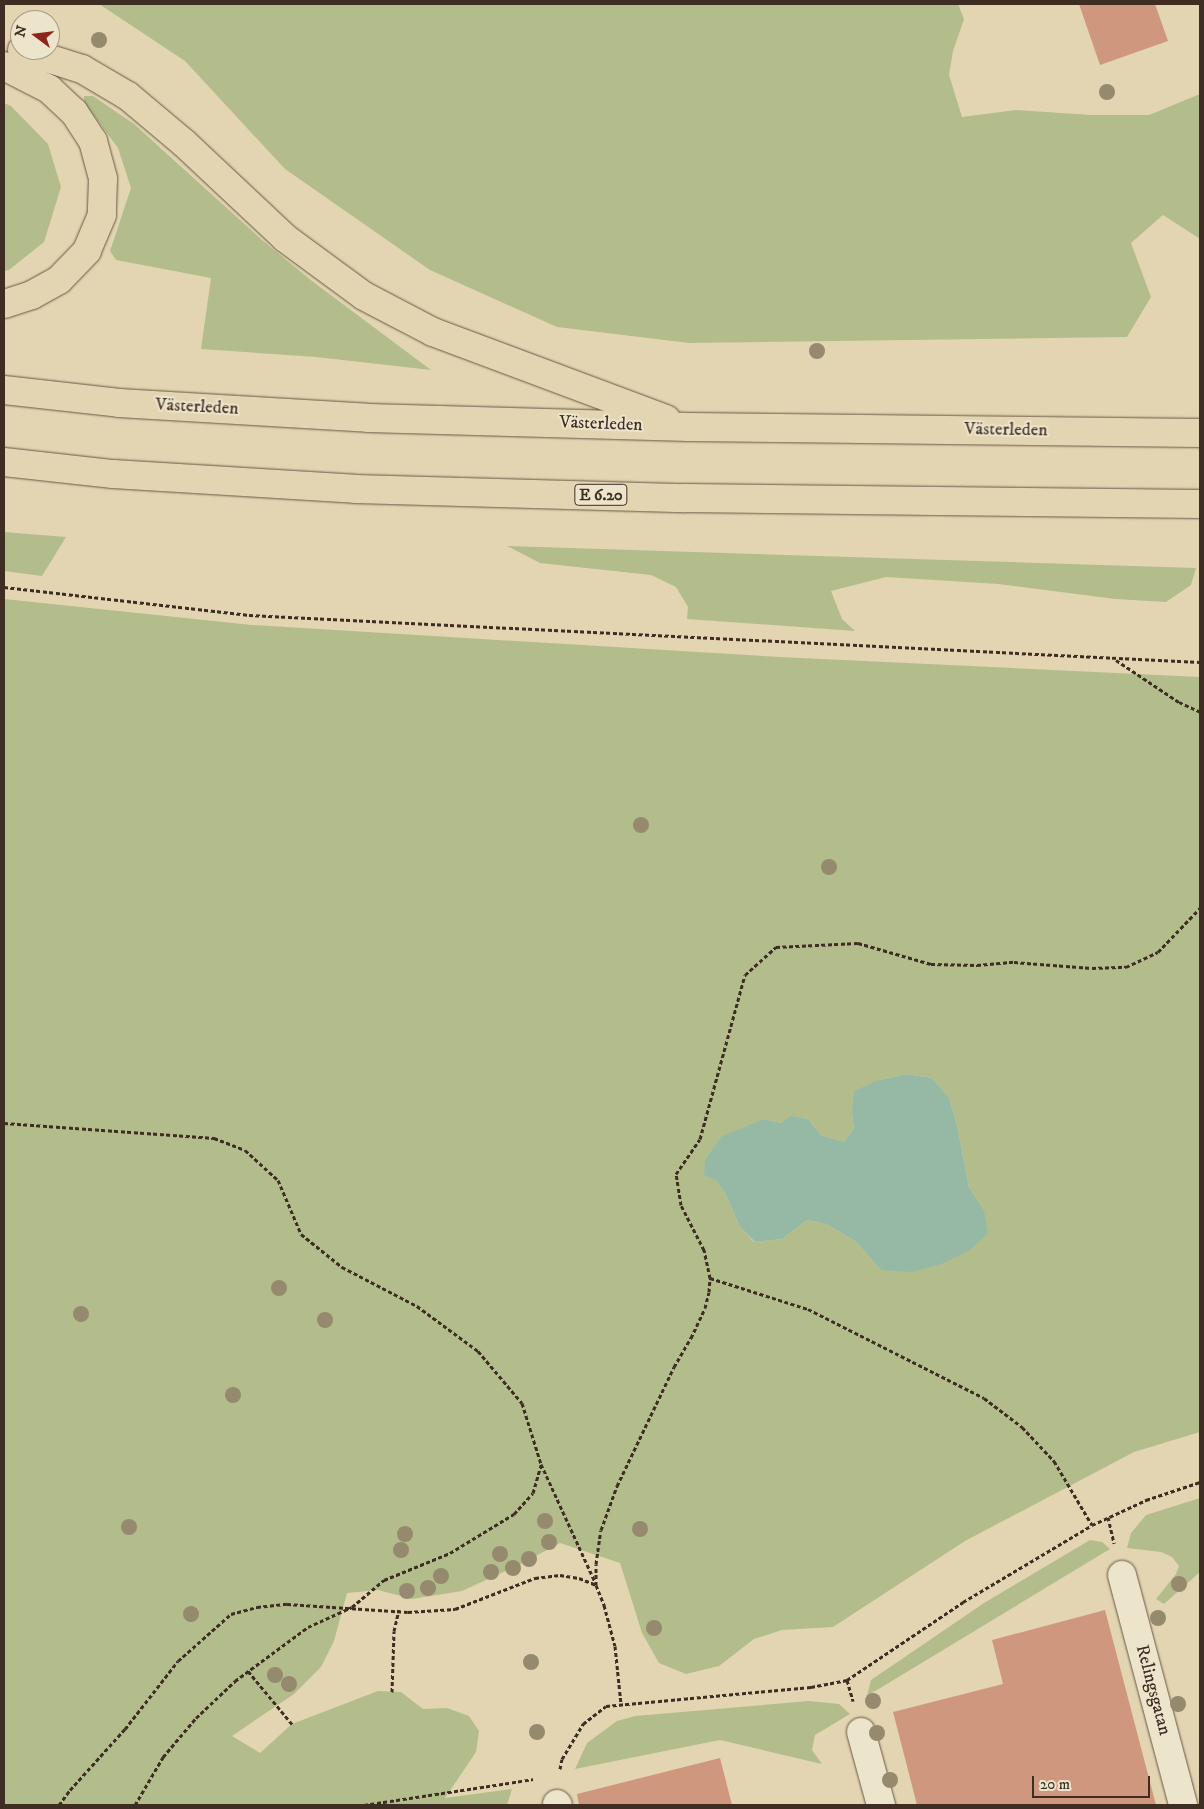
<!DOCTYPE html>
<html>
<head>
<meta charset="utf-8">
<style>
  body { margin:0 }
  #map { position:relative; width:1204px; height:1809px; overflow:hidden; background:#e3d5b1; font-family:"IM FELL DW Pica",serif }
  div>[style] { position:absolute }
  .green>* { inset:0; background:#b3bd8c }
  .water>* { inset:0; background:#96b9a6 }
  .building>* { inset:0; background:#cf987e }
  .path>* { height:3px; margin-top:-1.5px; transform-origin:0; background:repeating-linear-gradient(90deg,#3e2d23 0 4px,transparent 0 6.5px) }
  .roads { filter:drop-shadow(0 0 1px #675746) drop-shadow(0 0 1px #675746) }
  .minor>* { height:28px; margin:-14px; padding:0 14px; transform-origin:14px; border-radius:14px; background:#ede4cc }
  .highway>* { height:28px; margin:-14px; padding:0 14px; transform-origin:14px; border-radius:14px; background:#e3d5b1 }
  .trees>* { width:16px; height:16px; margin:-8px; border-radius:50%; background:#95896e }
  span { translate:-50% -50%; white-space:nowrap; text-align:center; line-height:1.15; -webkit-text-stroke:4px #ede4cc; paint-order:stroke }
  .shield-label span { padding:1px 4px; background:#ede4cc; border:1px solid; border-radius:4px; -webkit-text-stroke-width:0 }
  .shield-label { font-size:16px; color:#3e2d23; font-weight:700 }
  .street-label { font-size:18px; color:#3e2d23 }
  .frame { position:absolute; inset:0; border:5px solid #3e2d23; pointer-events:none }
  .north { position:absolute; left:10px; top:10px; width:50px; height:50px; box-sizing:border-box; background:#ede4cc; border:1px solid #a79b88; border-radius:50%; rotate:285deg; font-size:14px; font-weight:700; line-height:20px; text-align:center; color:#3e2d23 }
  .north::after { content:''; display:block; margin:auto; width:18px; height:22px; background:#8f2418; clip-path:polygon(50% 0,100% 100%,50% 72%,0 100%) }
  .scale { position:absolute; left:1032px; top:1776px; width:118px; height:22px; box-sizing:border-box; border:2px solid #3e2d23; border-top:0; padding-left:6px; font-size:15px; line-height:18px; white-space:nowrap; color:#3e2d23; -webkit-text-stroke:4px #ede4cc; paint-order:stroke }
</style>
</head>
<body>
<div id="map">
  <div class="green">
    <div style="clip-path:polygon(99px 4px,958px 4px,964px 19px,953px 51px,949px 75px,962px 117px,1016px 110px,1091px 115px,1149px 115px,1200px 94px,1200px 239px,1163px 215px,1131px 243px,1151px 297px,1127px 337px,689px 343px,557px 327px,430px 270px,285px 169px,185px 61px)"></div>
    <div style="clip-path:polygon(84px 96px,93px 96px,134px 124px,262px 240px,312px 281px,431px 370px,316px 357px,201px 349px,211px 278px,116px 260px,110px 251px,131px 188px,118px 148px,84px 102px)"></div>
    <div style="clip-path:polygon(4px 103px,11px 106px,48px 144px,61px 187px,44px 242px,9px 270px,4px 271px)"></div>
    <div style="clip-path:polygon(4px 532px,66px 537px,42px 576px,4px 571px)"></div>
    <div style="clip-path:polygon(507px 546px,1196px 568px,1191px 585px,1166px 602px,1115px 599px,998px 584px,886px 577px,831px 591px,842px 619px,855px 631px,687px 619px,688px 607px,676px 587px,651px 575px,540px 563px)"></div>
    <div style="clip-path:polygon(evenodd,4px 599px,252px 625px,780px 657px,1200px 677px,1200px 1432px,1134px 1452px,965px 1541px,833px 1627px,782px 1630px,754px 1639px,719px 1666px,686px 1674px,659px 1663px,642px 1633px,620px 1563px,560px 1543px,521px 1564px,462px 1591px,412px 1599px,378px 1590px,347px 1593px,334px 1641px,321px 1667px,294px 1694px,232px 1736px,260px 1753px,292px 1724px,378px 1691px,401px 1692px,423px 1709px,447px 1708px,469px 1716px,479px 1731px,476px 1752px,445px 1798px,512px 1789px,507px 1805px,4px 1805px,4px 599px,906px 1074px,932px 1078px,949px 1098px,957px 1125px,969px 1187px,984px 1210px,881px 1270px,855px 1241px,826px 1224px,807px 1220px,782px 1239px,754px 1242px,740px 1227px,724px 1191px,716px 1179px,764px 1119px,781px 1123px,790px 1117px,808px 1119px,821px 1135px,844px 1142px,854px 1129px,852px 1113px,879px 1080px,906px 1074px)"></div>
    <div style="clip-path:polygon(1200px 1498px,1200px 1572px,1164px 1604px,1156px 1599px,1176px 1574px,1179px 1566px,1172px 1557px,1161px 1552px,1127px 1548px,1131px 1533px,1146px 1515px)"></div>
    <div style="clip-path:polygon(1090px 1540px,1102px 1542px,1110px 1549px,867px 1696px,871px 1680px,984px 1603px)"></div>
    <div style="clip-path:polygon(809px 1701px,839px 1704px,850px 1714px,815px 1735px,812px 1750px,822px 1764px,720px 1740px,575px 1769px,587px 1743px,617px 1721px,635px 1716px)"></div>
  </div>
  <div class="water">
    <div style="clip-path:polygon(906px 1074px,932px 1078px,949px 1098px,957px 1125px,969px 1187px,984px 1210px,988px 1233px,970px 1250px,941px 1264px,912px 1272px,881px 1270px,855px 1241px,826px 1224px,807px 1220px,782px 1239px,755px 1242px,740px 1227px,724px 1191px,716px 1180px,704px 1175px,705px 1160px,721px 1137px,764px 1119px,781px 1123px,790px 1116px,808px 1119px,821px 1135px,844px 1142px,854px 1129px,852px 1113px,854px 1091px,879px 1080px)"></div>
  </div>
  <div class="building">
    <div style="clip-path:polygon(1079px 4px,1155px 4px,1168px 41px,1100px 65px)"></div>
    <div style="clip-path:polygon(1105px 1610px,1156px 1805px,917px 1805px,893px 1712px,1003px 1684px,992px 1640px)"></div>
    <div style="clip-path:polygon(720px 1758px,732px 1805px,579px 1805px,577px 1794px)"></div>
  </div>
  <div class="path">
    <div style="left:4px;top:587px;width:247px;rotate:6.5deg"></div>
    <div style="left:249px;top:615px;width:952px;rotate:2.83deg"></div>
    <div style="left:1116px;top:660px;width:76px;rotate:33.7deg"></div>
    <div style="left:1179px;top:702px;width:23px;rotate:25deg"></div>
    <div style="left:4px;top:1123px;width:211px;rotate:4.1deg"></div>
    <div style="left:214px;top:1138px;width:33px;rotate:21deg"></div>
    <div style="left:245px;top:1150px;width:45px;rotate:42.3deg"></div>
    <div style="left:278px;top:1180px;width:59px;rotate:66.9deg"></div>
    <div style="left:301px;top:1234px;width:53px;rotate:38.8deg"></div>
    <div style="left:342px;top:1267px;width:85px;rotate:27.5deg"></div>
    <div style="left:417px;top:1306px;width:76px;rotate:36.4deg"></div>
    <div style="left:478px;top:1351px;width:68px;rotate:49.8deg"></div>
    <div style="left:522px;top:1403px;width:64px;rotate:72.7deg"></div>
    <div style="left:541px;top:1464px;width:130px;rotate:65.4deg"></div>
    <div style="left:710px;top:1278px;width:103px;rotate:17.6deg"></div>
    <div style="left:808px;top:1309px;width:197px;rotate:26.8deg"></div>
    <div style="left:984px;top:1398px;width:48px;rotate:37.3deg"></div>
    <div style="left:1022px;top:1427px;width:47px;rotate:46.7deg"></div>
    <div style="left:1054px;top:1461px;width:74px;rotate:59.3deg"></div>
    <div style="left:1108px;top:1517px;width:27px;rotate:77deg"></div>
    <div style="left:596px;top:1585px;width:21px;rotate:-90deg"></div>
    <div style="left:596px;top:1564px;width:34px;rotate:-82deg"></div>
    <div style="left:601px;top:1530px;width:47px;rotate:-70deg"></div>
    <div style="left:617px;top:1486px;width:132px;rotate:-64.4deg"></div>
    <div style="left:674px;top:1367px;width:34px;rotate:-60deg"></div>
    <div style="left:691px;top:1338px;width:33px;rotate:-65deg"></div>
    <div style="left:705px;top:1308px;width:16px;rotate:-76deg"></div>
    <div style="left:709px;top:1292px;width:14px;rotate:-86deg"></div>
    <div style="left:710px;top:1278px;width:29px;rotate:-102deg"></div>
    <div style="left:704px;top:1250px;width:51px;rotate:-117.1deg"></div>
    <div style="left:681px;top:1205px;width:31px;rotate:-99deg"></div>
    <div style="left:676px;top:1174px;width:42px;rotate:-55.6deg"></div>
    <div style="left:700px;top:1139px;width:170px;rotate:-74.7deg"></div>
    <div style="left:745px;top:975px;width:42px;rotate:-42.1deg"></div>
    <div style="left:776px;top:947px;width:82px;rotate:-2.8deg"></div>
    <div style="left:858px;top:943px;width:76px;rotate:16deg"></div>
    <div style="left:931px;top:964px;width:46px;rotate:1.2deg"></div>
    <div style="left:977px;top:965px;width:37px;rotate:-5deg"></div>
    <div style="left:1014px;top:962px;width:78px;rotate:4.4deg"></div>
    <div style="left:1092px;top:968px;width:34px;rotate:-2deg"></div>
    <div style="left:1126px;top:967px;width:35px;rotate:-25deg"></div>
    <div style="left:1158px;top:952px;width:61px;rotate:-46.3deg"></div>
    <div style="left:248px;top:1671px;width:69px;rotate:50.3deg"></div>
    <div style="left:847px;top:1680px;width:22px;rotate:74deg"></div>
    <div style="left:392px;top:1692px;width:61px;rotate:-88.1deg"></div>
    <div style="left:394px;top:1631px;width:22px;rotate:-77deg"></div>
    <div style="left:560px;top:1769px;width:10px;rotate:-79deg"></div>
    <div style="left:562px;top:1759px;width:41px;rotate:-59deg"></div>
    <div style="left:583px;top:1724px;width:29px;rotate:-38deg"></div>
    <div style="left:606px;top:1706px;width:206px;rotate:-5.3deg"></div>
    <div style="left:811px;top:1687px;width:37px;rotate:-11deg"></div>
    <div style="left:847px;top:1680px;width:140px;rotate:-33.9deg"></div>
    <div style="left:963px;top:1602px;width:150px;rotate:-30.8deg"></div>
    <div style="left:1092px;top:1525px;width:60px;rotate:-24.8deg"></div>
    <div style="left:1146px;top:1500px;width:57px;rotate:-18.4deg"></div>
    <div style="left:59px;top:1805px;width:19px;rotate:-54deg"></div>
    <div style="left:70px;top:1790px;width:82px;rotate:-48deg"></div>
    <div style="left:125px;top:1729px;width:86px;rotate:-52.1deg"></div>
    <div style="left:178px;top:1661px;width:71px;rotate:-41.6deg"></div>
    <div style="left:231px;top:1614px;width:27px;rotate:-15deg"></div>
    <div style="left:257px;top:1607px;width:30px;rotate:-6deg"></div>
    <div style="left:287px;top:1604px;width:121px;rotate:3.8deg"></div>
    <div style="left:408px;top:1612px;width:47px;rotate:-3.7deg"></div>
    <div style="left:455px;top:1609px;width:86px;rotate:-21.2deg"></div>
    <div style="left:535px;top:1578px;width:25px;rotate:-7deg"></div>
    <div style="left:560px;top:1575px;width:19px;rotate:9deg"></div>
    <div style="left:579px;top:1578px;width:18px;rotate:22deg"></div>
    <div style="left:596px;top:1585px;width:22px;rotate:68deg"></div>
    <div style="left:604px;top:1605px;width:42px;rotate:75deg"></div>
    <div style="left:615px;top:1646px;width:58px;rotate:84.1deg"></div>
    <div style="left:135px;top:1805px;width:56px;rotate:-59.7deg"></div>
    <div style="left:163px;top:1757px;width:51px;rotate:-49.8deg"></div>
    <div style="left:196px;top:1718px;width:54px;rotate:-43.5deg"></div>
    <div style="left:235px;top:1681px;width:91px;rotate:-36.5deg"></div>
    <div style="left:308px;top:1627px;width:48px;rotate:-24.4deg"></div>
    <div style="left:352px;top:1607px;width:42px;rotate:-40.2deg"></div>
    <div style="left:384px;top:1580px;width:71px;rotate:-22.2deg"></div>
    <div style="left:450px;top:1553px;width:75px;rotate:-31.4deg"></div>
    <div style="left:514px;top:1514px;width:28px;rotate:-48deg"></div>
    <div style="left:533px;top:1493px;width:29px;rotate:-74deg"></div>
    <div style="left:364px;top:1805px;width:171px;rotate:-8.7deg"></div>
  </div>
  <div class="roads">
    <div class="minor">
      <div style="left:1122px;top:1575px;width:238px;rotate:75.1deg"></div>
      <div style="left:861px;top:1732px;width:76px;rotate:74.7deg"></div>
      <div style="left:557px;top:1804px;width:1px;rotate:45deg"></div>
    </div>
    <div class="highway">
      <div style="left:22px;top:50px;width:63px;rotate:17.6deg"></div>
      <div style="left:82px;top:69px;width:53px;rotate:30.4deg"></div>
      <div style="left:128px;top:96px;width:73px;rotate:40deg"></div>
      <div style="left:184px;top:143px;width:139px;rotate:43.2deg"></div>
      <div style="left:285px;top:238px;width:98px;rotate:36.3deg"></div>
      <div style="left:364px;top:296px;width:78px;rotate:27.6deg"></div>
      <div style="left:433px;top:332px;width:249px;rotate:20.5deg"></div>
      <div style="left:4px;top:66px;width:51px;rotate:27.1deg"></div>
      <div style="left:49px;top:89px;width:34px;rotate:43deg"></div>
      <div style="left:74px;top:112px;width:35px;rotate:57deg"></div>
      <div style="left:93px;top:141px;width:39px;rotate:75deg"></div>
      <div style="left:103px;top:179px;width:36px;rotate:92deg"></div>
      <div style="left:102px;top:215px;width:39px;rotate:113deg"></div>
      <div style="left:87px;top:251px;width:40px;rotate:134deg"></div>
      <div style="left:59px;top:280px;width:31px;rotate:151deg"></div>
      <div style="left:32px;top:295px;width:29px;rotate:162deg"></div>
      <div style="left:4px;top:390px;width:116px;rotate:6.4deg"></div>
      <div style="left:119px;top:403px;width:249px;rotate:3.4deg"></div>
      <div style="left:368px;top:418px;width:321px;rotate:1.6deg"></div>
      <div style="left:689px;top:427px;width:511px;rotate:0.67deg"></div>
      <div style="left:4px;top:462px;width:110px;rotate:6.3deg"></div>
      <div style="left:113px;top:474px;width:242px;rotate:3.5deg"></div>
      <div style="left:355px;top:489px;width:330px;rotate:1.6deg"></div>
      <div style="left:685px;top:498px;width:515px;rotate:0.67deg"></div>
    </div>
  </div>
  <div class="trees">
    <div style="left:99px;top:40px"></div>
    <div style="left:1107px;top:92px"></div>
    <div style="left:817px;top:351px"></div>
    <div style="left:641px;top:825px"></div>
    <div style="left:829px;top:867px"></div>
    <div style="left:279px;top:1288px"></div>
    <div style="left:81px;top:1314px"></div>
    <div style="left:325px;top:1320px"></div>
    <div style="left:233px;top:1395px"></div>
    <div style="left:545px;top:1521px"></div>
    <div style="left:129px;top:1527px"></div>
    <div style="left:640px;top:1529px"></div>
    <div style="left:405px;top:1534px"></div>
    <div style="left:549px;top:1542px"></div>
    <div style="left:401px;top:1550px"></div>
    <div style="left:500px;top:1554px"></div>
    <div style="left:529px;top:1559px"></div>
    <div style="left:513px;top:1568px"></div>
    <div style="left:491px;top:1572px"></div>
    <div style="left:441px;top:1576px"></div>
    <div style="left:1179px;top:1584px"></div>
    <div style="left:428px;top:1588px"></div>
    <div style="left:407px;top:1591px"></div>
    <div style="left:191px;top:1614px"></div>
    <div style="left:1158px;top:1618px"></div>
    <div style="left:654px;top:1628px"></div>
    <div style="left:531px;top:1662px"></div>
    <div style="left:275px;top:1675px"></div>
    <div style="left:289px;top:1684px"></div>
    <div style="left:873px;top:1701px"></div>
    <div style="left:1178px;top:1704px"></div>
    <div style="left:537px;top:1732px"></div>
    <div style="left:877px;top:1733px"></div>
    <div style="left:890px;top:1780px"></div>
  </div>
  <div class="shield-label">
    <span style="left:601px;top:495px">E 6.20</span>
  </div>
  <div class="street-label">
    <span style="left:197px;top:407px;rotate:3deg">Västerleden</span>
    <span style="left:601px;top:424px;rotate:2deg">Västerleden</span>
    <span style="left:1006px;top:430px;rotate:1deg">Västerleden</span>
    <span style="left:1153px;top:1690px;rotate:75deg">Relingsgatan</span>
  </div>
  <div class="frame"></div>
  <div class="north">N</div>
  <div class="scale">20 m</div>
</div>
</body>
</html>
